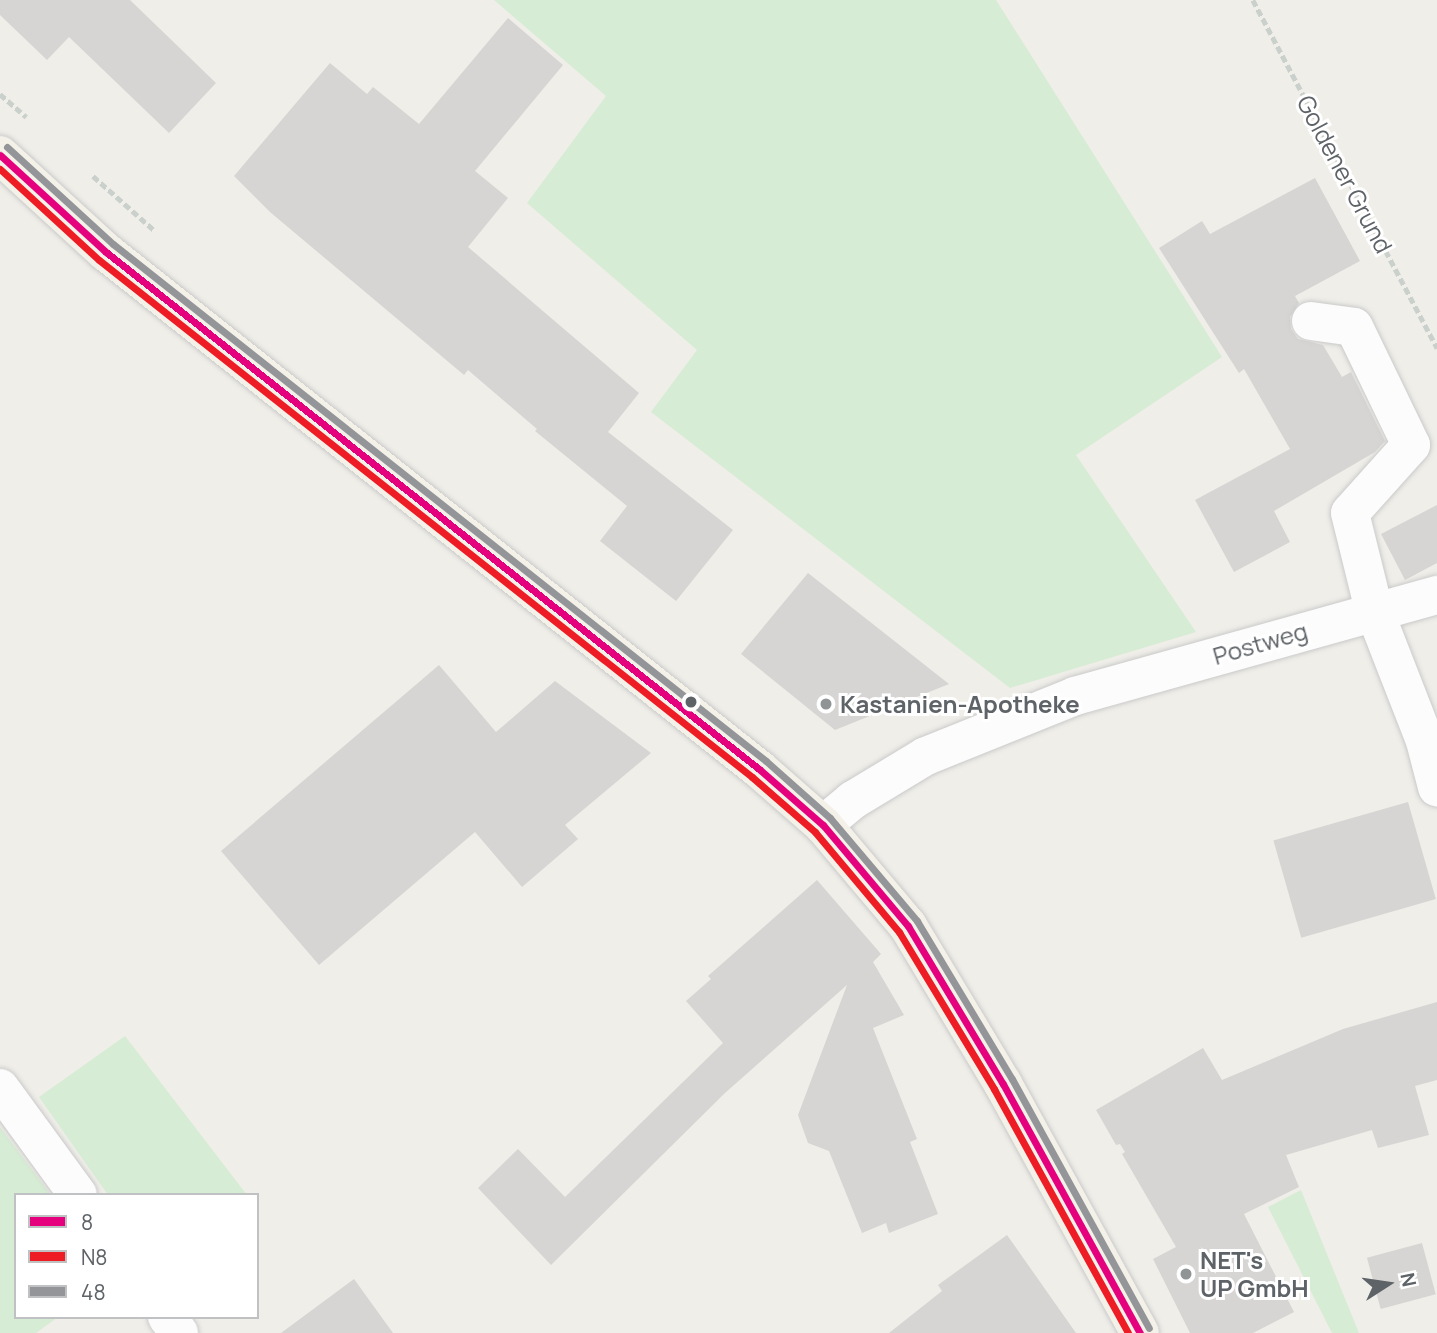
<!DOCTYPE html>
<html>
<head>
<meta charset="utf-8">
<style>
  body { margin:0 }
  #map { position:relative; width:1437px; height:1333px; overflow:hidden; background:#efeee9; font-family:Manrope,sans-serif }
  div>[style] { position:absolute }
  .green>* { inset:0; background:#d7ecd4 }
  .building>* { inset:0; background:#d6d5d3; transform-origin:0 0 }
  .path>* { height:4.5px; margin-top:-2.25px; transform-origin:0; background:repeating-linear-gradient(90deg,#cad0cb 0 7px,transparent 0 10.5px) }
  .roads { filter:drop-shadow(0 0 2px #cacaca) drop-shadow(0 0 2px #cacaca) }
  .minor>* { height:38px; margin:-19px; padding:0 19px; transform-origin:19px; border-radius:19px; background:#fdfcfc }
  .major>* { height:38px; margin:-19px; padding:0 19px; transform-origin:19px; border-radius:19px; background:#f4f1e9 }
  .bus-1>* { height:7px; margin:-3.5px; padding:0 3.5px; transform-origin:3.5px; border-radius:3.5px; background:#e5007d }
  .bus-2>* { height:7px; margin:-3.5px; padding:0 3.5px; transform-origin:3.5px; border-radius:3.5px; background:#ee1c25 }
  .bus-3>* { height:7px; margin:-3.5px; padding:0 3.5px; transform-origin:3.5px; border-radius:3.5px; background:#949599 }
  .dots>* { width:19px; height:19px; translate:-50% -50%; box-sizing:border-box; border:4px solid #fff; border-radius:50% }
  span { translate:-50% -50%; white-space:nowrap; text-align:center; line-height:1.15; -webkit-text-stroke:6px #fff; paint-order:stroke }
  .street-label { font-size:24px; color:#5e6368 }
  .poi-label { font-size:24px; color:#5e6368; font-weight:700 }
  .left { translate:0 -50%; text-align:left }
  .legend { position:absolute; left:14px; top:1193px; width:245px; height:126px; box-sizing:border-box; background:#fff; border:2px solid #bfc1c3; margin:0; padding:9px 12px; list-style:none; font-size:21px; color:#5e6368 }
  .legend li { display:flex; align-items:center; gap:14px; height:35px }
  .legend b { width:35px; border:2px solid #bfc1c3 }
  .north { position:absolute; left:1353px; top:1249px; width:70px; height:70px; -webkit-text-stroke:5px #fff; paint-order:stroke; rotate:78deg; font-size:19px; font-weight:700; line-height:28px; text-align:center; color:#5e6368 }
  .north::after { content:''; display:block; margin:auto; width:24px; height:32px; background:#5e6368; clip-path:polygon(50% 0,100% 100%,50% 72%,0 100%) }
</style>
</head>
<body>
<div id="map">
  <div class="green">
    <div style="clip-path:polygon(494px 0,996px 0,1222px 357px,1076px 455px,1196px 632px,1010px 688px,651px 412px,697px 350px,527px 203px,606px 96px)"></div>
    <div style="clip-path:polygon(125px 1036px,247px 1195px,108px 1195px,39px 1097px)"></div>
    <div style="clip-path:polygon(0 1127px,51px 1195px,16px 1195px,16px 1317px,58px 1317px,36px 1333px,0 1333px)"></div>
    <div style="clip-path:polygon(1301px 1190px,1359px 1333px,1332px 1333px,1268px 1207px)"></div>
  </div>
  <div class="building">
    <div style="clip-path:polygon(0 0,130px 0,216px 83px,169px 133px,69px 37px,47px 60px,0 15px)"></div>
    <div style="clip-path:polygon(508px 18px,563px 65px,475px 171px,508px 198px,468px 247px,639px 393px,608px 432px,733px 530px,676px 601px,600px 541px,627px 506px,535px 431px,537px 429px,468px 370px,464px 375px,270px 212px,234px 176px,330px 63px,367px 94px,373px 87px,419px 124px)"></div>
    <div style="clip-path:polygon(1315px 178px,1360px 261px,1295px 296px,1299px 303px,1290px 317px,1291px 329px,1298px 339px,1323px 345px,1342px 377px,1351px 372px,1385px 441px,1375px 452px,1274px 511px,1290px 542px,1234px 572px,1195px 500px,1290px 449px,1244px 369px,1239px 373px,1159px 248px,1202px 221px,1210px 234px)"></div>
    <div style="clip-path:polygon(1437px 505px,1437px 563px,1405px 580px,1381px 534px)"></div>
    <div style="clip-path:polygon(808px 573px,949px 684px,835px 730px,741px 654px)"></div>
    <div style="clip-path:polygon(439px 665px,496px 732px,555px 681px,651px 753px,565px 825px,578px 839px,522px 887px,475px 832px,319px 965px,221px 851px)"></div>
    <div style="left:1408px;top:802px;width:101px;height:140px;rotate:74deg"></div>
    <div style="clip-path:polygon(817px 880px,881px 954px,873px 962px,904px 1015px,873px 1028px,917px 1139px,910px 1142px,938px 1214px,889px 1233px,886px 1223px,862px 1233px,829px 1151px,808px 1143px,798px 1115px,847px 985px,725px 1093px,551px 1265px,478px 1188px,518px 1149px,565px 1197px,723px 1043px,686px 1001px,711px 979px,708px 976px)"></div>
    <div style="clip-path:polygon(1437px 1002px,1437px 1080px,1415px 1086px,1429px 1135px,1378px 1148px,1372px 1130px,1286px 1155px,1299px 1187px,1244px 1214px,1294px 1312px,1253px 1333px,1190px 1333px,1153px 1259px,1176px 1247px,1122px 1154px,1125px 1152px,1120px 1144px,1116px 1145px,1096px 1110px,1203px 1048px,1222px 1080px,1343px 1029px)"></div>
    <div style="clip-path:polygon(1007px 1235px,1076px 1333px,889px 1333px,942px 1291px,938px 1285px)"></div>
    <div style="left:1422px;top:1243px;width:53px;height:57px;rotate:75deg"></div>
    <div style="clip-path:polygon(354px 1279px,393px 1333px,281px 1333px)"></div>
  </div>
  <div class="path">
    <div style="left:1253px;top:0;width:394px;rotate:62.1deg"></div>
    <div style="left:0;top:94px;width:35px;rotate:41deg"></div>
    <div style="left:93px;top:176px;width:81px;rotate:41.5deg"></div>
  </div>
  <div class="roads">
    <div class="minor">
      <div style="left:1311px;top:321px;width:43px;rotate:7.9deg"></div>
      <div style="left:1354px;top:327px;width:131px;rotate:64.2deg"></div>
      <div style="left:1411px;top:445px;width:91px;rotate:131.9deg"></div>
      <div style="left:1350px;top:513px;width:100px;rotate:76.1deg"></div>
      <div style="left:1374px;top:610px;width:141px;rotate:68.7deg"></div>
      <div style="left:1425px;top:741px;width:48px;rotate:75.4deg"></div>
      <div style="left:823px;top:825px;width:39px;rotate:-40deg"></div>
      <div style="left:853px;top:800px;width:85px;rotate:-31.1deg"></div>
      <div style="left:926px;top:756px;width:161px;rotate:-21.9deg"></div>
      <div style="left:1075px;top:696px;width:376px;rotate:-15.6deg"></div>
      <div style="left:0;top:1088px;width:132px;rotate:53.9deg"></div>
      <div style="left:167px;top:1317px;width:20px;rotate:53deg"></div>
    </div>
    <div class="major">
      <div style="left:0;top:155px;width:144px;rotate:42.5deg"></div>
      <div style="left:106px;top:252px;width:833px;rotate:38.37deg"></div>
      <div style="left:759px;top:769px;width:85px;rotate:41.2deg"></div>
      <div style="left:823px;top:825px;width:132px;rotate:49.9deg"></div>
      <div style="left:908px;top:926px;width:184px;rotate:59deg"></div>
      <div style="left:1003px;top:1084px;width:284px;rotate:61.2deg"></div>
    </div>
  </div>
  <div class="bus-1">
    <div style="left:0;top:155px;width:144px;rotate:42.5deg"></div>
    <div style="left:106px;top:252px;width:833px;rotate:38.37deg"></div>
    <div style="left:759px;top:769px;width:85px;rotate:41.2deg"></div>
    <div style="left:823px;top:825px;width:132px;rotate:49.9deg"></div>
    <div style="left:908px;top:926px;width:184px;rotate:59deg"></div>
    <div style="left:1003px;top:1084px;width:284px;rotate:61.2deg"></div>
  </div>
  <div class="bus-2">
    <div style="left:0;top:169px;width:134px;rotate:42.6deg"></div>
    <div style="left:99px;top:260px;width:833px;rotate:38.37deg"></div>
    <div style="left:752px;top:777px;width:84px;rotate:41.1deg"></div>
    <div style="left:815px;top:832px;width:131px;rotate:50deg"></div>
    <div style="left:899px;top:932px;width:184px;rotate:58.8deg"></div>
    <div style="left:994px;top:1089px;width:278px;rotate:61.2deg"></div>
  </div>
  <div class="bus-3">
    <div style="left:7px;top:147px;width:144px;rotate:42.5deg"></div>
    <div style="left:113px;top:244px;width:833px;rotate:38.37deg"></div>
    <div style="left:766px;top:761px;width:86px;rotate:41.7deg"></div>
    <div style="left:830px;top:818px;width:135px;rotate:49.8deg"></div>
    <div style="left:917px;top:921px;width:184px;rotate:59deg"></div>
    <div style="left:1012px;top:1079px;width:284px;rotate:61.2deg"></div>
  </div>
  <div class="dots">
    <div style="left:691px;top:702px;background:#5e6368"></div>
    <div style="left:826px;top:704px;background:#919495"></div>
    <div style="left:1186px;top:1274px;background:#919495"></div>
  </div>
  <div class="street-label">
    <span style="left:1345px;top:174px;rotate:62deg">Goldener Grund</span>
    <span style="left:1260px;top:643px;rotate:-16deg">Postweg</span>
  </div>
  <div class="poi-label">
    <span class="left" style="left:840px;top:704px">Kastanien-Apotheke</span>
    <span class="left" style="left:1200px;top:1274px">NET's<br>UP GmbH</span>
  </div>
  <ul class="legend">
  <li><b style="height:9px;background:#e5007d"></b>8</li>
  <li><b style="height:9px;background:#ee1c25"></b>N8</li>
  <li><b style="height:9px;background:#949599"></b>48</li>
  </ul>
  <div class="north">N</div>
</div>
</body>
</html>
